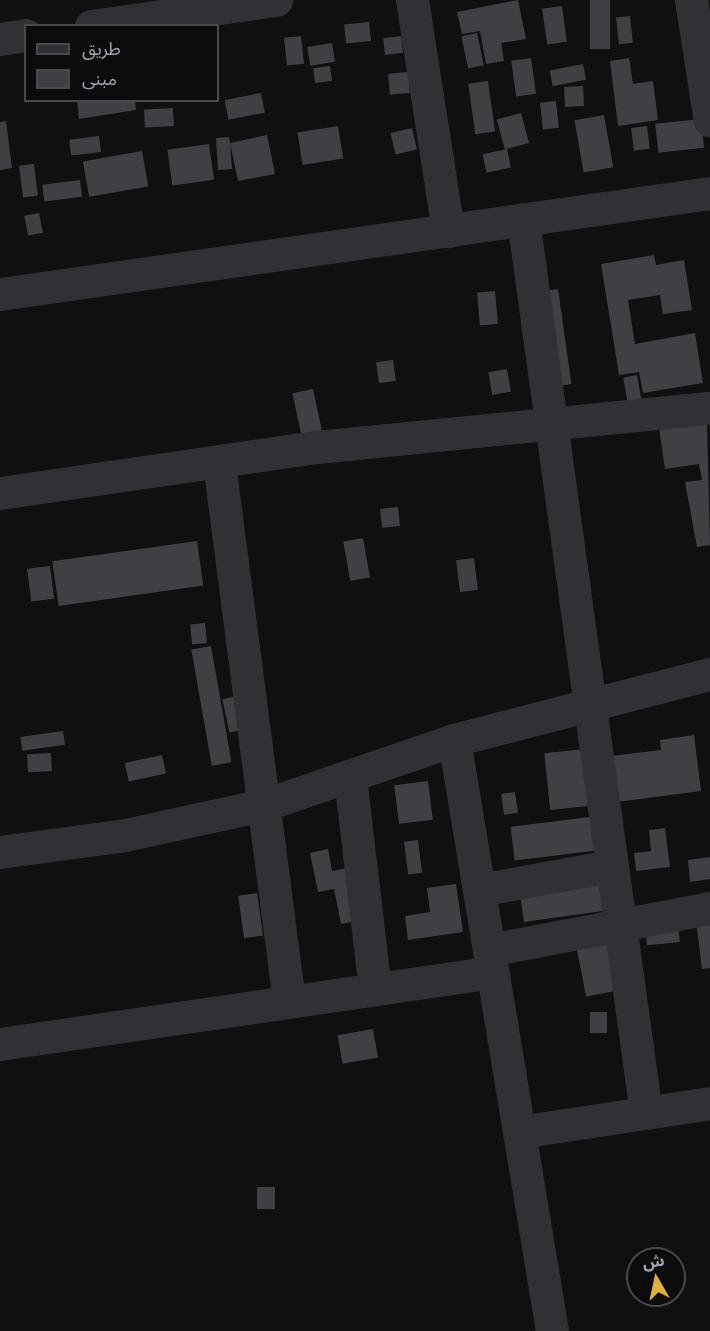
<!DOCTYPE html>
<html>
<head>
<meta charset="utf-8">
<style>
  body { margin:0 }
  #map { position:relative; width:710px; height:1331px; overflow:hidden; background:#101011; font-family:Barlow,"Noto Sans Arabic",sans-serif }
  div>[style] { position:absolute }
  .building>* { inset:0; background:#3f4044; transform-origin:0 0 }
  .minor>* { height:33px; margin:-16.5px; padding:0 16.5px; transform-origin:16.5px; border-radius:16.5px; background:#313135 }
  span { translate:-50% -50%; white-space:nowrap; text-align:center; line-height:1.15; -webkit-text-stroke:4.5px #0b0b0c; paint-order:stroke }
  .legend { position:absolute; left:24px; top:24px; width:195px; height:78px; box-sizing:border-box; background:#0b0b0c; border:2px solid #47494e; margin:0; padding:8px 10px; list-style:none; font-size:18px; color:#a2a6b0 }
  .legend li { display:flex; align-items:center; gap:12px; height:30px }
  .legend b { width:30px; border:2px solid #47494e }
  .north { position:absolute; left:626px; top:1247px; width:60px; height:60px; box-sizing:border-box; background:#0b0b0c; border:2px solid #47494e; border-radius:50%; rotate:351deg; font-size:16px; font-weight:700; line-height:24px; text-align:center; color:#a2a6b0 }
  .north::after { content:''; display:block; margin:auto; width:21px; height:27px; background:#ddb13b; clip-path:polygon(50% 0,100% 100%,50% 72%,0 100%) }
</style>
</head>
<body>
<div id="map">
  <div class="building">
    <div style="clip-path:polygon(518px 0,526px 39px,501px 43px,504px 61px,486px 64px,480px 31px,462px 34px,457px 12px)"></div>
    <div style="left:590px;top:0;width:20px;height:49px"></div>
    <div style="left:562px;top:6px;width:36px;height:20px;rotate:82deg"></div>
    <div style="left:630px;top:16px;width:27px;height:14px;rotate:84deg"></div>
    <div style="left:369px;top:22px;width:19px;height:25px;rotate:84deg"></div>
    <div style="left:477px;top:33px;width:33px;height:16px;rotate:78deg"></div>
    <div style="left:301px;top:36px;width:28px;height:17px;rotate:84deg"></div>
    <div style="left:401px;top:36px;width:17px;height:18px;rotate:83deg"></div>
    <div style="left:332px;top:43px;width:19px;height:25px;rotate:81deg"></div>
    <div style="left:531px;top:58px;width:36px;height:20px;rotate:82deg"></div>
    <div style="clip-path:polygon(629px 58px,633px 84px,653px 81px,658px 120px,618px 126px,610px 61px)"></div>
    <div style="left:583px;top:64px;width:16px;height:34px;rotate:79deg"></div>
    <div style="left:330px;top:66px;width:15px;height:17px;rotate:82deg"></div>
    <div style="left:408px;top:72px;width:21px;height:20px;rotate:85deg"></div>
    <div style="left:488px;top:81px;width:51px;height:20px;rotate:82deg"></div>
    <div style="left:583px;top:86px;width:20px;height:19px;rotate:87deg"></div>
    <div style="left:261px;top:93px;width:20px;height:37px;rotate:79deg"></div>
    <div style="clip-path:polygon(77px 100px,135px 100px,136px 110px,79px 119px)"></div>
    <div style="left:556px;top:101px;width:27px;height:16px;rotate:84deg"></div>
    <div style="left:173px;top:108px;width:18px;height:29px;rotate:87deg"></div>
    <div style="left:521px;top:113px;width:31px;height:25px;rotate:75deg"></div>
    <div style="left:604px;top:115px;width:53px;height:30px;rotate:80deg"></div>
    <div style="left:701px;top:119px;width:29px;height:46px;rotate:84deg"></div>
    <div style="clip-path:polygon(6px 121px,12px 168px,0 170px,0 122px)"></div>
    <div style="left:338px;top:126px;width:33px;height:41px;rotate:81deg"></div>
    <div style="left:647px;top:126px;width:23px;height:16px;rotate:83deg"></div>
    <div style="left:412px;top:128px;width:22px;height:22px;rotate:77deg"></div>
    <div style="clip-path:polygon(267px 135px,275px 174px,238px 181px,230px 143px,232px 169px,218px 170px,216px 138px,229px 137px,230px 143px)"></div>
    <div style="left:99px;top:136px;width:16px;height:30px;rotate:83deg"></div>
    <div style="left:209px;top:144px;width:36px;height:42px;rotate:82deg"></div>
    <div style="left:507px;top:149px;width:19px;height:25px;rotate:78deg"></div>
    <div style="left:142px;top:151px;width:36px;height:60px;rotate:80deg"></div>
    <div style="left:34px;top:164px;width:32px;height:15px;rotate:83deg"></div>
    <div style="left:80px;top:180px;width:17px;height:38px;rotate:83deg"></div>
    <div style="left:39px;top:213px;width:20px;height:15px;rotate:79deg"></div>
    <div style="clip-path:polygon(654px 255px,656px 265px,684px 260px,692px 310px,663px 314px,660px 295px,628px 300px,635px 344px,695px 333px,703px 383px,643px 393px,639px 372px,619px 375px,601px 264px)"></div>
    <div style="left:558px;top:289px;width:96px;height:18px;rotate:82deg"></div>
    <div style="left:495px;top:291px;width:33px;height:18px;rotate:85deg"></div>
    <div style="left:393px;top:360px;width:21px;height:17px;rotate:82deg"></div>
    <div style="left:507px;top:369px;width:23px;height:19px;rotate:80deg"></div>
    <div style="left:637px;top:375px;width:27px;height:14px;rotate:80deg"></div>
    <div style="left:313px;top:389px;width:49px;height:21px;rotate:78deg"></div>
    <div style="clip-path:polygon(707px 421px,710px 545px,697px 547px,685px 482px,702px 480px,699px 464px,665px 469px,659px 428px)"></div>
    <div style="left:398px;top:507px;width:19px;height:18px;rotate:84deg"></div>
    <div style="left:363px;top:538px;width:40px;height:20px;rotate:80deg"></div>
    <div style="left:197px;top:541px;width:45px;height:146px;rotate:82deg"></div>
    <div style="left:474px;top:558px;width:32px;height:18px;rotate:83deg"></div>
    <div style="left:50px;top:566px;width:33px;height:23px;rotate:83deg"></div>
    <div style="left:205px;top:623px;width:20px;height:15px;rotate:84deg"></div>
    <div style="left:211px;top:646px;width:118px;height:20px;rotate:80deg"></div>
    <div style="left:238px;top:696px;width:34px;height:16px;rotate:78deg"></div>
    <div style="left:63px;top:731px;width:14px;height:43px;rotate:82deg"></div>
    <div style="clip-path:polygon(694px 735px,701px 791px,617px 802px,611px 756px,661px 750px,660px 740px)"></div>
    <div style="left:594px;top:748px;width:57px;height:50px;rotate:84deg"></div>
    <div style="left:51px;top:753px;width:18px;height:24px;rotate:87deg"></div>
    <div style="left:162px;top:755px;width:19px;height:38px;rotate:78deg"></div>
    <div style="left:428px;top:781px;width:39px;height:34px;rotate:83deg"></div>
    <div style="left:515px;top:792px;width:21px;height:14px;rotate:82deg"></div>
    <div style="left:590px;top:817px;width:34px;height:80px;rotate:83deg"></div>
    <div style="clip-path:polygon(665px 828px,670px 867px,636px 871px,634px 853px,651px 851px,649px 830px)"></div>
    <div style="left:418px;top:840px;width:33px;height:14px;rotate:83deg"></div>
    <div style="clip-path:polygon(328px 849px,332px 871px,348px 868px,358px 921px,341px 924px,334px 889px,318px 892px,310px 853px)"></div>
    <div style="clip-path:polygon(710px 857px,710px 879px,690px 882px,688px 860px)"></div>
    <div style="left:600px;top:881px;width:30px;height:81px;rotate:82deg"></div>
    <div style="clip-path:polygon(456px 884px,463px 932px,408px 940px,405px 916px,430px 912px,427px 888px)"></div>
    <div style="left:257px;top:893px;width:43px;height:19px;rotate:82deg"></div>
    <div style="clip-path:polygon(710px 919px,710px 968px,702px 969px,696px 920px)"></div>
    <div style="left:678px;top:924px;width:18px;height:33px;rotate:84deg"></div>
    <div style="left:609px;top:931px;width:60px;height:35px;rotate:79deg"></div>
    <div style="left:590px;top:1012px;width:17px;height:21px"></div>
    <div style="left:373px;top:1029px;width:29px;height:36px;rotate:80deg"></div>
    <div style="left:257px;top:1187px;width:18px;height:22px"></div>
  </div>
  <div class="minor">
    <div style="left:412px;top:0;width:234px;rotate:81.1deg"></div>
    <div style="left:691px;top:0;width:122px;rotate:81.1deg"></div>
    <div style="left:91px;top:26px;width:187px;rotate:-8deg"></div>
    <div style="left:0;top:39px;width:26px;rotate:-9deg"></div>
    <div style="left:523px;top:219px;width:902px;rotate:82.17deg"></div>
    <div style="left:0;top:294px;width:717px;rotate:-8.1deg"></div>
    <div style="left:219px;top:463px;width:543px;rotate:82.59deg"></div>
    <div style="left:0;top:493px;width:320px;rotate:-8.3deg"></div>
    <div style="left:317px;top:447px;width:395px;rotate:-5.7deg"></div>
    <div style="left:454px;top:740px;width:599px;rotate:80.58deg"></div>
    <div style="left:350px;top:777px;width:213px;rotate:83.3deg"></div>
    <div style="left:0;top:852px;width:126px;rotate:-7.7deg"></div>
    <div style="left:125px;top:835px;width:145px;rotate:-12.3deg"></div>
    <div style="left:267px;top:804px;width:198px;rotate:-18.9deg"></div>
    <div style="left:454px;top:740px;width:264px;rotate:-14.5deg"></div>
    <div style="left:479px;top:890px;width:134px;rotate:-10.3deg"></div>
    <div style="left:489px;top:950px;width:225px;rotate:-10.8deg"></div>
    <div style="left:0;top:1044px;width:497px;rotate:-8.3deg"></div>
    <div style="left:519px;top:1132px;width:193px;rotate:-8.6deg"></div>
  </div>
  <ul class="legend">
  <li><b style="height:8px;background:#313135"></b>طريق</li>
  <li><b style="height:16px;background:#3f4044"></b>مبنى</li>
  </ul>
  <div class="north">ش</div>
</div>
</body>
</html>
